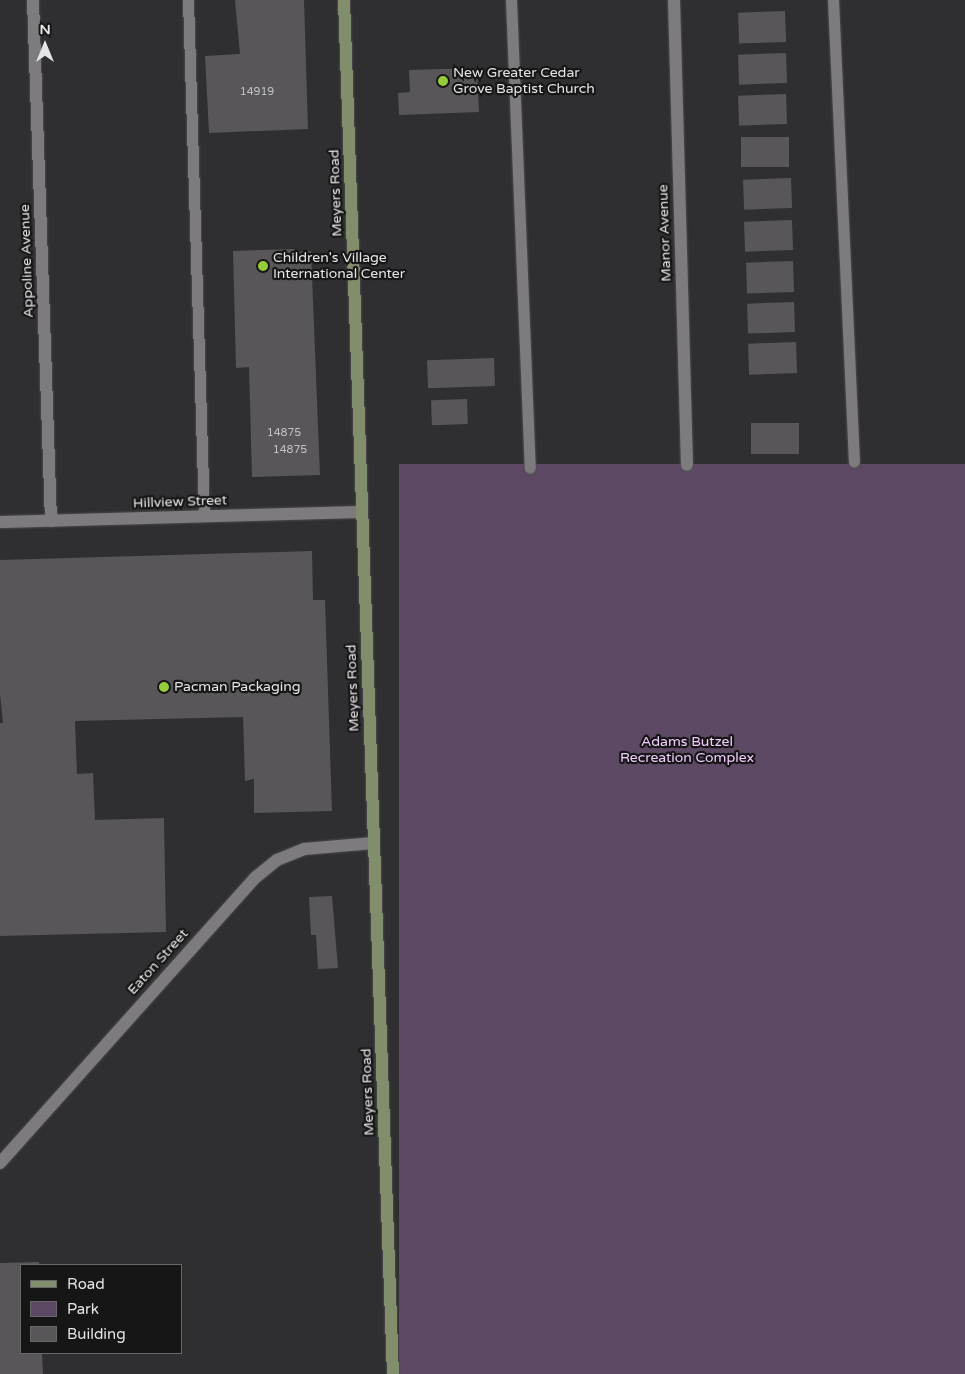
<!DOCTYPE html>
<html>
<head>
<meta charset="utf-8">
<style>
  body { margin:0 }
  #map { position:relative; width:965px; height:1374px; overflow:hidden; background:#2f2e30; font-family:"Varela Round",sans-serif }
  div>[style] { position:absolute }
  .green>* { inset:0; background:#5e4965; transform-origin:0 0 }
  .building>* { inset:0; background:#585658; transform-origin:0 0 }
  .roads { filter:drop-shadow(0 0 1px #4d4b4d) drop-shadow(0 0 1px #4d4b4d) }
  .lane>* { height:11px; margin:-5.5px; padding:0 5.5px; transform-origin:5.5px; border-radius:5.5px; background:#7d7b7d }
  .street>* { height:12px; margin:-6px; padding:0 6px; transform-origin:6px; border-radius:6px; background:#7d7b7d }
  .secondary>* { height:12px; margin:-6px; padding:0 6px; transform-origin:6px; border-radius:6px; background:#818d6b }
  .dots>* { width:14px; height:14px; translate:-50% -50%; box-sizing:border-box; border:2px solid #171617; border-radius:50% }
  span { translate:-50% -50%; white-space:nowrap; text-align:center; line-height:1.15; -webkit-text-stroke:4.5px #171617; paint-order:stroke }
  .number-label { font-size:11px; color:#c1c0c2 }
  .number-label span { -webkit-text-stroke-width:0 }
  .poi-label { font-size:14px; color:#e4e3e5 }
  .left { translate:0 -50%; text-align:left }
  .street-label { font-size:14px; color:#e4e3e5 }
  .park-label { font-size:14px; color:#f1ccfe }
  .legend { position:absolute; left:20px; top:1264px; width:162px; height:90px; box-sizing:border-box; background:#171617; border:1px solid #696869; margin:0; padding:6px 9px; list-style:none; font-size:15px; color:#e4e3e5 }
  .legend li { display:flex; align-items:center; gap:10px; height:25px }
  .legend b { width:25px; border:1px solid #696869 }
  .north { position:absolute; left:20px; top:20px; width:50px; height:50px; -webkit-text-stroke:4px #171617; paint-order:stroke; rotate:0deg; font-size:14px; font-weight:700; line-height:20px; text-align:center; color:#e4e3e5 }
  .north::after { content:''; display:block; margin:auto; width:18px; height:22px; background:#e4e3e5; clip-path:polygon(50% 0,100% 100%,50% 72%,0 100%) }
</style>
</head>
<body>
<div id="map">
  <div class="green">
    <div style="left:965px;top:464px;width:910px;height:566px;rotate:90deg"></div>
  </div>
  <div class="building">
    <div style="clip-path:polygon(235px 0,304px 0,308px 129px,209px 133px,205px 56px,240px 54px)"></div>
    <div style="left:785px;top:11px;width:31px;height:47px;rotate:88deg"></div>
    <div style="left:786px;top:53px;width:30px;height:48px;rotate:88deg"></div>
    <div style="clip-path:polygon(477px 68px,479px 112px,399px 115px,398px 93px,410px 92px,409px 70px)"></div>
    <div style="left:786px;top:94px;width:30px;height:48px;rotate:88deg"></div>
    <div style="left:789px;top:137px;width:30px;height:48px;rotate:90deg"></div>
    <div style="left:791px;top:178px;width:30px;height:48px;rotate:88deg"></div>
    <div style="left:792px;top:220px;width:30px;height:48px;rotate:88deg"></div>
    <div style="clip-path:polygon(294px 249px,294px 252px,311px 251px,320px 475px,252px 477px,249px 367px,236px 368px,233px 251px)"></div>
    <div style="left:793px;top:261px;width:31px;height:47px;rotate:88deg"></div>
    <div style="left:794px;top:302px;width:30px;height:47px;rotate:88deg"></div>
    <div style="left:796px;top:342px;width:31px;height:48px;rotate:88deg"></div>
    <div style="left:494px;top:358px;width:28px;height:67px;rotate:88deg"></div>
    <div style="left:467px;top:399px;width:25px;height:36px;rotate:88deg"></div>
    <div style="left:799px;top:423px;width:31px;height:48px;rotate:90deg"></div>
    <div style="clip-path:polygon(312px 551px,313px 600px,325px 600px,332px 811px,254px 813px,254px 779px,245px 781px,243px 717px,75px 721px,77px 774px,93px 773px,95px 820px,164px 818px,166px 932px,0 936px,0 723px,3px 723px,0 694px,0 560px)"></div>
    <div style="clip-path:polygon(332px 896px,338px 968px,318px 969px,316px 935px,311px 935px,309px 897px)"></div>
    <div style="clip-path:polygon(39px 1262px,39px 1265px,21px 1265px,21px 1353px,42px 1353px,43px 1374px,0 1374px,0 1263px)"></div>
  </div>
  <div class="roads">
    <div class="lane">
      <div style="left:188px;top:0;width:516px;rotate:88.22deg"></div>
      <div style="left:511px;top:0;width:468px;rotate:87.7deg"></div>
      <div style="left:833px;top:0;width:462px;rotate:87.4deg"></div>
    </div>
    <div class="street">
      <div style="left:33px;top:0;width:521px;rotate:88.02deg"></div>
      <div style="left:674px;top:0;width:465px;rotate:88.4deg"></div>
      <div style="left:0;top:522px;width:362px;rotate:-1.6deg"></div>
      <div style="left:0;top:1163px;width:384px;rotate:-48.2deg"></div>
      <div style="left:256px;top:877px;width:27px;rotate:-39deg"></div>
      <div style="left:277px;top:860px;width:29px;rotate:-22deg"></div>
      <div style="left:304px;top:849px;width:70px;rotate:-4.9deg"></div>
    </div>
    <div class="secondary">
      <div style="left:344px;top:0;width:1375px;rotate:87.96deg"></div>
    </div>
  </div>
  <div class="dots">
    <div style="left:443px;top:81px;background:#95cc3a"></div>
    <div style="left:263px;top:266px;background:#95cc3a"></div>
    <div style="left:164px;top:687px;background:#95cc3a"></div>
  </div>
  <div class="number-label">
    <span style="left:257px;top:92px">14919</span>
    <span style="left:284px;top:433px">14875</span>
    <span style="left:290px;top:450px">14875</span>
  </div>
  <div class="poi-label">
    <span class="left" style="left:453px;top:81px">New Greater Cedar<br>Grove Baptist Church</span>
    <span class="left" style="left:273px;top:266px">Children's Village<br>International Center</span>
    <span class="left" style="left:174px;top:687px">Pacman Packaging</span>
  </div>
  <div class="street-label">
    <span style="left:336px;top:193px;rotate:-92deg">Meyers Road</span>
    <span style="left:665px;top:233px;rotate:-92deg">Manor Avenue</span>
    <span style="left:27px;top:261px;rotate:-92deg">Appoline Avenue</span>
    <span style="left:180px;top:502px;rotate:-2deg">Hillview Street</span>
    <span style="left:353px;top:688px;rotate:-92deg">Meyers Road</span>
    <span style="left:158px;top:962px;rotate:-48deg">Eaton Street</span>
    <span style="left:368px;top:1092px;rotate:-92deg">Meyers Road</span>
  </div>
  <div class="park-label">
    <span style="left:687px;top:750px">Adams Butzel<br>Recreation Complex</span>
  </div>
  <ul class="legend">
  <li><b style="height:6px;background:#818d6b"></b>Road</li>
  <li><b style="height:14px;background:#5e4965"></b>Park</li>
  <li><b style="height:14px;background:#585658"></b>Building</li>
  </ul>
  <div class="north">N</div>
</div>
</body>
</html>
